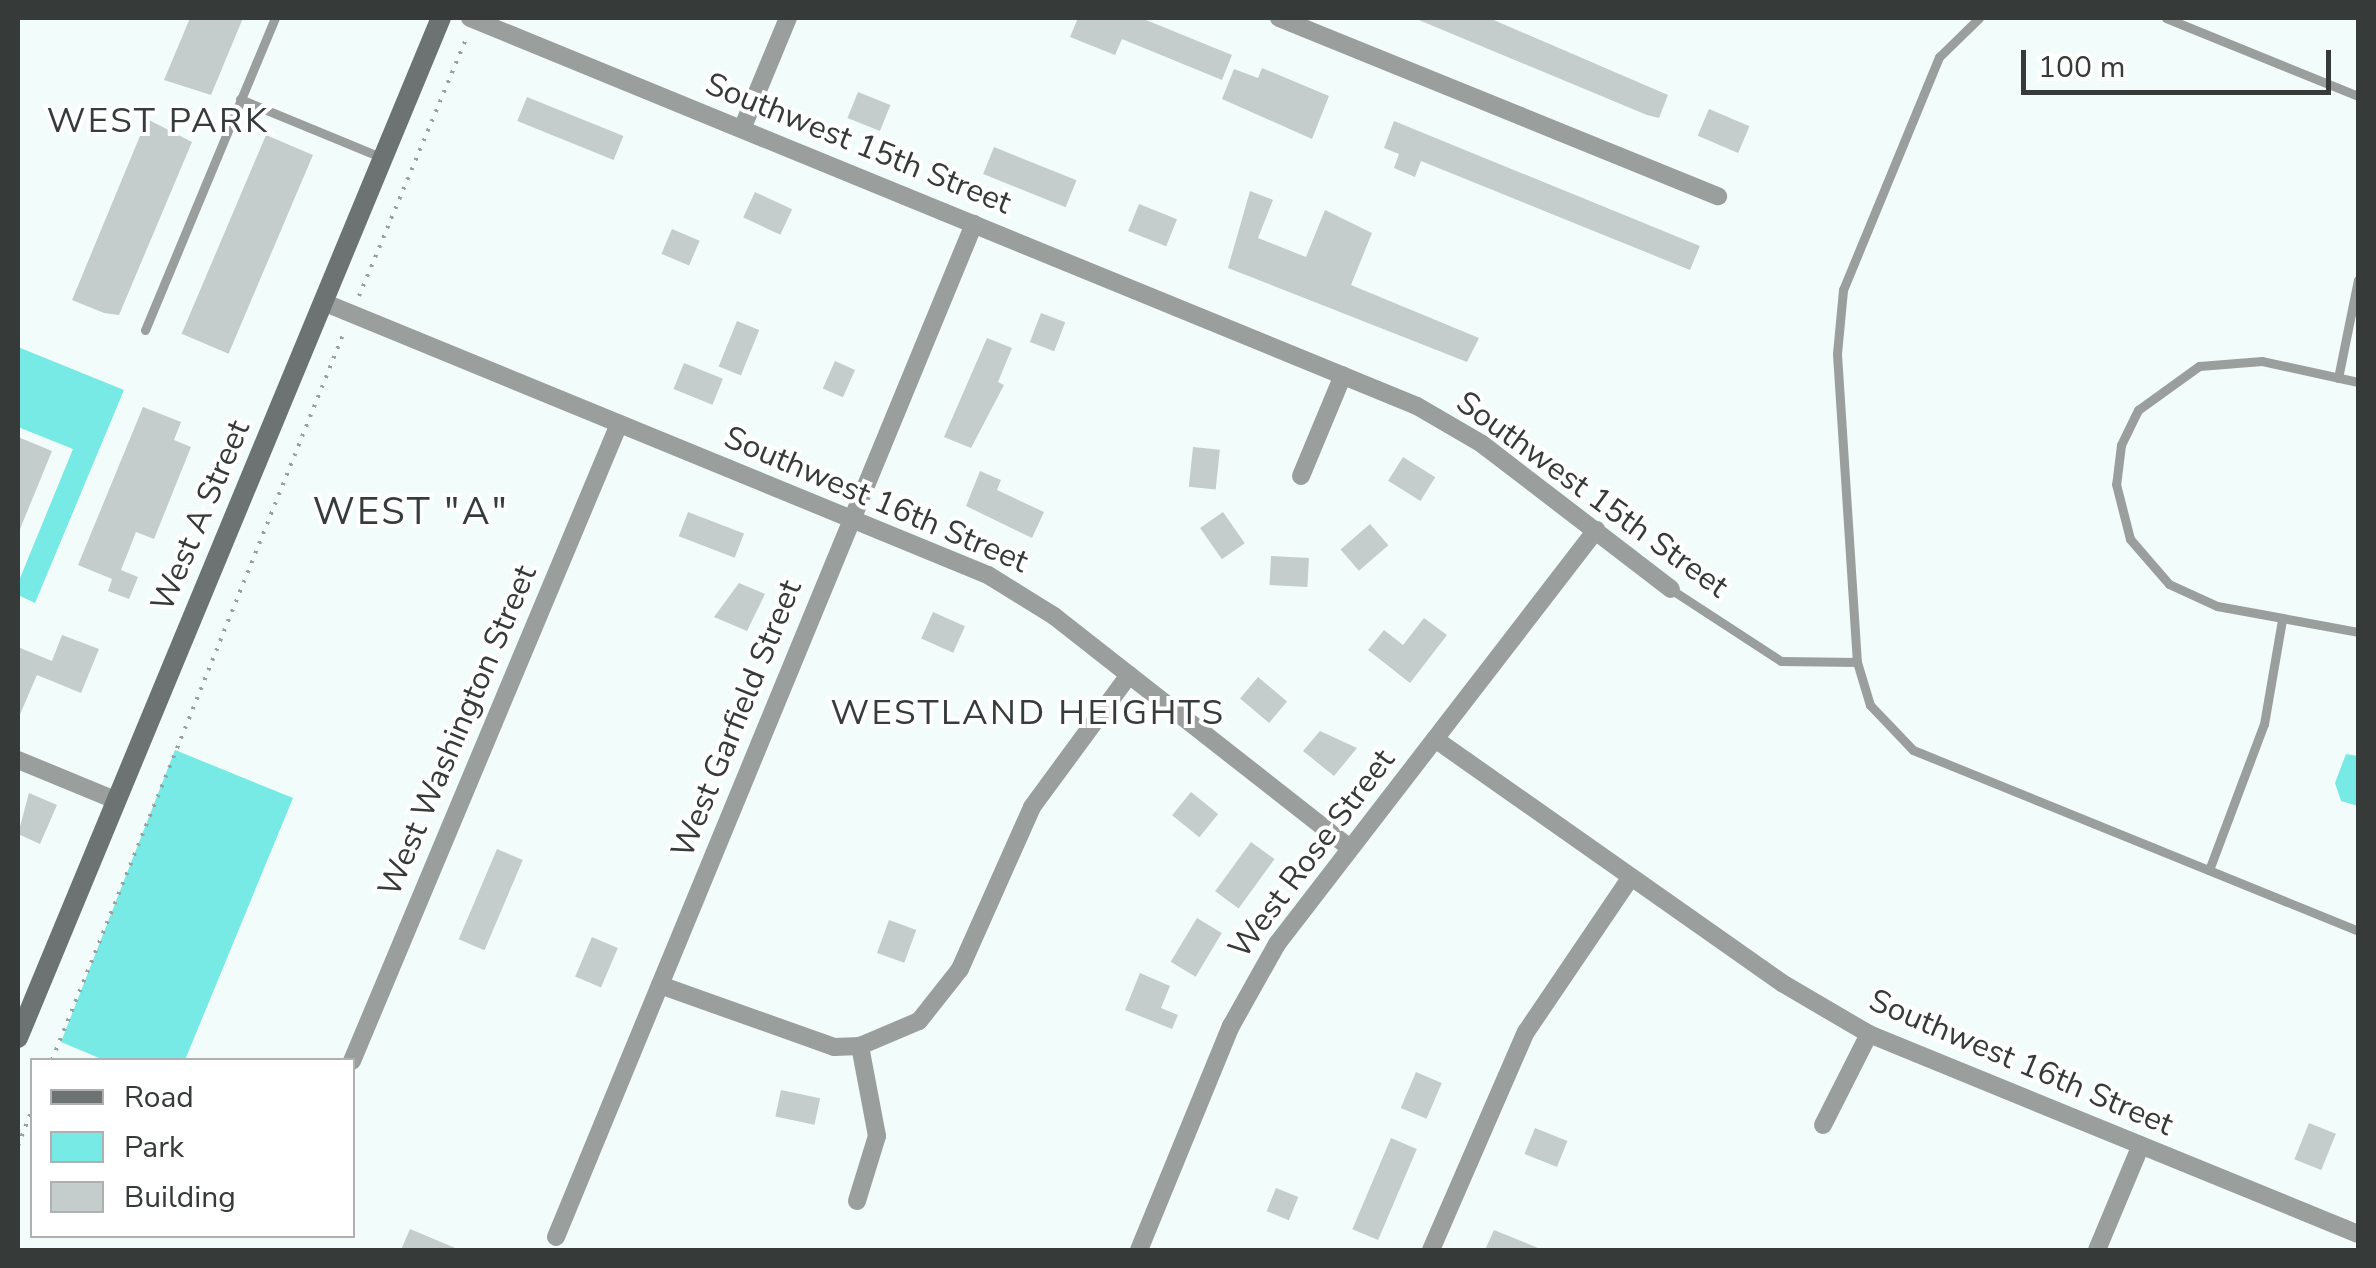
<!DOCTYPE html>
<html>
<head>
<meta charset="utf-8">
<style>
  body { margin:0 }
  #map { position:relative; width:2376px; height:1268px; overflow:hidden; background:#f2fcfb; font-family:"Nunito Sans",sans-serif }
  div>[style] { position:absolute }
  .green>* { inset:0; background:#77eae5 }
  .building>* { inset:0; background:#c4cdcc; transform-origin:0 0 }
  .path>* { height:4px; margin-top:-2px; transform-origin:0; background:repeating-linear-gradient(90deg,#99a09f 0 2.5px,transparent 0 10.5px) }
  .service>* { height:9px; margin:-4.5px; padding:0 4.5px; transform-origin:4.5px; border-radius:4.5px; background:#9a9e9d }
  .minor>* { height:18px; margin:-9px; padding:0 9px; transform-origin:9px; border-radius:9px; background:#9a9e9d }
  .secondary>* { height:20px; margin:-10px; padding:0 10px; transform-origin:10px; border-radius:10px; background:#6d7272 }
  span { translate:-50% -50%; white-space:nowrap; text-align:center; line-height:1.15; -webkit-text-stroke:8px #fff; paint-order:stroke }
  .street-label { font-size:32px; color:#363a39 }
  .neighbourhood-label { font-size:35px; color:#353d3c; letter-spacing:2.5px }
  .quarter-label { font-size:38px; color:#353d3c; letter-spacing:2.5px }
  .frame { position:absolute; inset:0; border:20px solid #363a39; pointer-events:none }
  .legend { position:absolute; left:30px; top:1058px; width:325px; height:180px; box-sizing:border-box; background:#fff; border:2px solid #afb0b0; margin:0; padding:12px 18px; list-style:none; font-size:30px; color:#363a39 }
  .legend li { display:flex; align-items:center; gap:20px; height:50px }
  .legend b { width:50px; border:2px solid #afb0b0 }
  .scale { position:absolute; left:2021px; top:50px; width:310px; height:45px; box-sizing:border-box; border:5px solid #363a39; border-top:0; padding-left:12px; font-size:30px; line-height:35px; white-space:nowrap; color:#363a39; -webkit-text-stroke:8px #fff; paint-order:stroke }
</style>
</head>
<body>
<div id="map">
  <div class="green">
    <div style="clip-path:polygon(18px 347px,124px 390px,35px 603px,18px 595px,18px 583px,73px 449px,18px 427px)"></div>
    <div style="clip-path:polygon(175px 750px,293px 798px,185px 1060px,104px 1060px,61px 1042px)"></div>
    <div style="clip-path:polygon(2346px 754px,2358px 756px,2358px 806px,2341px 801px,2335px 783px)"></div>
  </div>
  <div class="building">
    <div style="clip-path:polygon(190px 18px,243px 18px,211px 95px,164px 80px)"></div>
    <div style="clip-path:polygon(1078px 18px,1141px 18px,1232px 55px,1222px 80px,1122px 39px,1115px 55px,1070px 37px)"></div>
    <div style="clip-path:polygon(1414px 18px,1489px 18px,1668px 95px,1659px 118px,1647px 115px)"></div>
    <div style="clip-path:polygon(1262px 68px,1329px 96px,1312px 139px,1222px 99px,1234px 69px,1258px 78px)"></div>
    <div style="left:858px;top:92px;width:35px;height:28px;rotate:22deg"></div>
    <div style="left:527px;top:97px;width:104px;height:26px;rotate:22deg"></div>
    <div style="left:1709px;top:109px;width:44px;height:29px;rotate:23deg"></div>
    <div style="clip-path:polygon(147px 119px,192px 142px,119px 315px,104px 313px,72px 300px)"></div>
    <div style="clip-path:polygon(1394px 121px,1700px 246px,1690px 270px,1421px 161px,1415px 177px,1394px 168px,1399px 154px,1384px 148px)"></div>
    <div style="left:266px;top:135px;width:51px;height:216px;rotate:23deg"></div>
    <div style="left:994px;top:147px;width:89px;height:29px;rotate:22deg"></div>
    <div style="clip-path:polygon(1250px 191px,1273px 200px,1258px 238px,1306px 257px,1325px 210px,1372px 233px,1351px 285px,1479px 338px,1467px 362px,1228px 268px)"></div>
    <div style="left:755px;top:192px;width:41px;height:28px;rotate:25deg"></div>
    <div style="left:1139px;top:204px;width:41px;height:29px;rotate:22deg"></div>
    <div style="left:672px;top:229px;width:30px;height:27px;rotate:23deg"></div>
    <div style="left:1041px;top:313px;width:26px;height:31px;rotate:21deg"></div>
    <div style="left:737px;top:321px;width:24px;height:49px;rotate:22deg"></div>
    <div style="clip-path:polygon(987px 338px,1012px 348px,998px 382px,1004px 385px,971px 448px,944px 437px)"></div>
    <div style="left:835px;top:361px;width:22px;height:30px;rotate:24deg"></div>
    <div style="left:684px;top:363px;width:42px;height:28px;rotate:22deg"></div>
    <div style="clip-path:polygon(143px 407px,181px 422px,174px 440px,191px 447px,154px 539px,136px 532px,121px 570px,138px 577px,129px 599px,108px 591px,112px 579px,78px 565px)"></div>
    <div style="clip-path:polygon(18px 437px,52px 451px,18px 534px)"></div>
    <div style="left:1193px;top:447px;width:27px;height:40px;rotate:6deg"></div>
    <div style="left:1403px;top:457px;width:38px;height:28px;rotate:32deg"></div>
    <div style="clip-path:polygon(980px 471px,1001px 480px,997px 490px,1044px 512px,1032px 538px,966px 506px)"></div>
    <div style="left:688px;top:512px;width:60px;height:26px;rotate:21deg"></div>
    <div style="left:1223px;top:512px;width:38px;height:28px;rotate:55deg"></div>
    <div style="left:1370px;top:524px;width:28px;height:39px;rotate:49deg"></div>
    <div style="left:1271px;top:556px;width:38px;height:29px;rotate:3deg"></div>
    <div style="clip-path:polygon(739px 583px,765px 594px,747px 631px,714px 617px)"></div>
    <div style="left:933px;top:612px;width:35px;height:29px;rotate:24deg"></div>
    <div style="clip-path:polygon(1424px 618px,1447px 635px,1410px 683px,1368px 650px,1384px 630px,1403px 645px)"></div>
    <div style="clip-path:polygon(62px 635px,99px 649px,81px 693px,37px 675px,18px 719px,18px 647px,52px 661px)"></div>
    <div style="left:1258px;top:677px;width:38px;height:28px;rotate:40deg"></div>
    <div style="clip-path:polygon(1320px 731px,1357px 748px,1334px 776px,1303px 751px)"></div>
    <div style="left:1191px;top:792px;width:35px;height:30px;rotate:39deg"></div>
    <div style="clip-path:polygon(29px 793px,57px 805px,40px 844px,18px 834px)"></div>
    <div style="left:1251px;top:842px;width:29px;height:61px;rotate:36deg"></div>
    <div style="left:497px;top:849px;width:28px;height:98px;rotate:23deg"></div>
    <div style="left:1197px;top:918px;width:29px;height:51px;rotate:31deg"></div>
    <div style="left:889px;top:920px;width:29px;height:35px;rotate:20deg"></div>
    <div style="left:592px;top:937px;width:28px;height:43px;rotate:23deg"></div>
    <div style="clip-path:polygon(1140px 973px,1170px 986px,1161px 1008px,1178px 1015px,1172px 1029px,1125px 1010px)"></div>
    <div style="left:1416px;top:1072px;width:28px;height:39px;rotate:23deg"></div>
    <div style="left:781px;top:1090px;width:40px;height:27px;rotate:12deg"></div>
    <div style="left:2309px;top:1123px;width:29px;height:39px;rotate:22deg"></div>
    <div style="left:1535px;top:1128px;width:35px;height:28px;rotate:22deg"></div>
    <div style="left:1391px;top:1138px;width:28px;height:99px;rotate:23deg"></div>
    <div style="left:1276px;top:1188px;width:24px;height:25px;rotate:22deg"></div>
    <div style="clip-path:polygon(410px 1229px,460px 1250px,401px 1250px)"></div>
    <div style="clip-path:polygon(1494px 1230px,1543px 1250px,1485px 1250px)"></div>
  </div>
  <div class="path">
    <div style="left:359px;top:296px;width:282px;rotate:-67.4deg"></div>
    <div style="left:52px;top:1060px;width:784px;rotate:-68.14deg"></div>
    <div style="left:18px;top:1146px;width:40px;rotate:-69deg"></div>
  </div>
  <div class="service">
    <div style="left:1979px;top:18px;width:56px;rotate:135.7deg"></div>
    <div style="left:1939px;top:57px;width:252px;rotate:112.4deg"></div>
    <div style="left:1843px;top:290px;width:64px;rotate:95.4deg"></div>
    <div style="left:1837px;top:354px;width:309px;rotate:86.3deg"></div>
    <div style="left:1857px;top:662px;width:45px;rotate:73.2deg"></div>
    <div style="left:1870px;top:705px;width:62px;rotate:46.3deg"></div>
    <div style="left:1913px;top:750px;width:480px;rotate:22.1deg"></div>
    <div style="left:2166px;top:18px;width:207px;rotate:22.1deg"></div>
    <div style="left:240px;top:99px;width:155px;rotate:22.4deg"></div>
    <div style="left:145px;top:330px;width:338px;rotate:-67.4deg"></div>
    <div style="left:2338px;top:378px;width:100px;rotate:-78.5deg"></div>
    <div style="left:2358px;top:382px;width:98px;rotate:-167.7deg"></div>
    <div style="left:2262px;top:361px;width:63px;rotate:175.5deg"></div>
    <div style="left:2199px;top:366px;width:75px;rotate:144.2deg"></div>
    <div style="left:2138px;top:410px;width:39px;rotate:116deg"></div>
    <div style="left:2121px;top:445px;width:39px;rotate:97deg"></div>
    <div style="left:2116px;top:484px;width:57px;rotate:75.7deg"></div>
    <div style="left:2130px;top:539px;width:60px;rotate:49.1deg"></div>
    <div style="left:2169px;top:584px;width:53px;rotate:24.6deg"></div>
    <div style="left:2217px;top:606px;width:143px;rotate:10.4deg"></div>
    <div style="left:1672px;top:590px;width:130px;rotate:33.1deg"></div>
    <div style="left:1781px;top:661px;width:76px;rotate:0.8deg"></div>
    <div style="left:2209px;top:870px;width:156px;rotate:-69.4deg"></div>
    <div style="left:2264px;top:724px;width:106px;rotate:-80.2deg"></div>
  </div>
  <div class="minor">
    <div style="left:470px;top:18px;width:1023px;rotate:22.28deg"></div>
    <div style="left:1417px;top:406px;width:75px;rotate:30.3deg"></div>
    <div style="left:1482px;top:444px;width:238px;rotate:37.5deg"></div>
    <div style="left:1279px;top:18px;width:474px;rotate:22.1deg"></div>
    <div style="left:742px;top:129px;width:120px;rotate:-67.5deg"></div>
    <div style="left:323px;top:302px;width:719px;rotate:22.32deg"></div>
    <div style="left:988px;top:575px;width:78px;rotate:31.8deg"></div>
    <div style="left:1054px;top:616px;width:376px;rotate:38.1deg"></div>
    <div style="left:1301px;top:476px;width:109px;rotate:-67.4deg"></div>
    <div style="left:1435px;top:739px;width:424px;rotate:35.1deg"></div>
    <div style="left:1782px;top:983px;width:101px;rotate:30.4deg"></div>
    <div style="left:1869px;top:1034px;width:528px;rotate:22.24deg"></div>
    <div style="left:18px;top:760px;width:105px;rotate:22.4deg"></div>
    <div style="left:660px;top:985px;width:185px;rotate:19.6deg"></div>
    <div style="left:834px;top:1047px;width:26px;rotate:-2deg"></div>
    <div style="left:860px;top:1046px;width:64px;rotate:-23deg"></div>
    <div style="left:919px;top:1021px;width:66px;rotate:-51.7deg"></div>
    <div style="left:960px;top:969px;width:177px;rotate:-66deg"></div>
    <div style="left:1032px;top:807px;width:164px;rotate:-53.7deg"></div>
    <div style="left:352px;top:1061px;width:691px;rotate:-67.26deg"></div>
    <div style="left:1823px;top:1125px;width:102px;rotate:-63.2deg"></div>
    <div style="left:857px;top:1201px;width:68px;rotate:-72.9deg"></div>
    <div style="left:877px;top:1136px;width:92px;rotate:-100.7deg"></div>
    <div style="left:556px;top:1237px;width:1096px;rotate:-67.58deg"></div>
    <div style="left:1139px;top:1250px;width:242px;rotate:-67.7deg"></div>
    <div style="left:1231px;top:1026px;width:94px;rotate:-60.7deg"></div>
    <div style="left:1277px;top:944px;width:523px;rotate:-52.38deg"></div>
    <div style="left:1431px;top:1250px;width:238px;rotate:-66.5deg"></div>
    <div style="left:1526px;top:1032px;width:187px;rotate:-55.9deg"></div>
    <div style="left:2097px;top:1250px;width:112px;rotate:-67.3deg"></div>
  </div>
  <div class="secondary">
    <div style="left:18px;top:1038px;width:1104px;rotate:-67.48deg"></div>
  </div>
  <div class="street-label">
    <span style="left:858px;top:144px;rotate:22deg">Southwest 15th Street</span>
    <span style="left:1592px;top:495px;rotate:36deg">Southwest 15th Street</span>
    <span style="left:876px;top:500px;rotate:23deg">Southwest 16th Street</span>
    <span style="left:201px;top:516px;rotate:-67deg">West A Street</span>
    <span style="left:737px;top:719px;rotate:-68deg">West Garfield Street</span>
    <span style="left:458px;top:731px;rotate:-67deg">West Washington Street</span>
    <span style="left:1312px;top:854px;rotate:-53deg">West Rose Street</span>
    <span style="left:2021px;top:1063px;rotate:23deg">Southwest 16th Street</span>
  </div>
  <div class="neighbourhood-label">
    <span style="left:158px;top:121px">WEST PARK</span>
    <span style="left:1028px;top:713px">WESTLAND HEIGHTS</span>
  </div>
  <div class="quarter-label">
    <span style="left:411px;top:512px">WEST "A"</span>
  </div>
  <div class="frame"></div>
  <ul class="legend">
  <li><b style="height:12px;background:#6d7272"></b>Road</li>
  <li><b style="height:28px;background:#77eae5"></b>Park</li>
  <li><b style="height:28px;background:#c4cdcc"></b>Building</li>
  </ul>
  <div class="scale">100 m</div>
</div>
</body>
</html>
